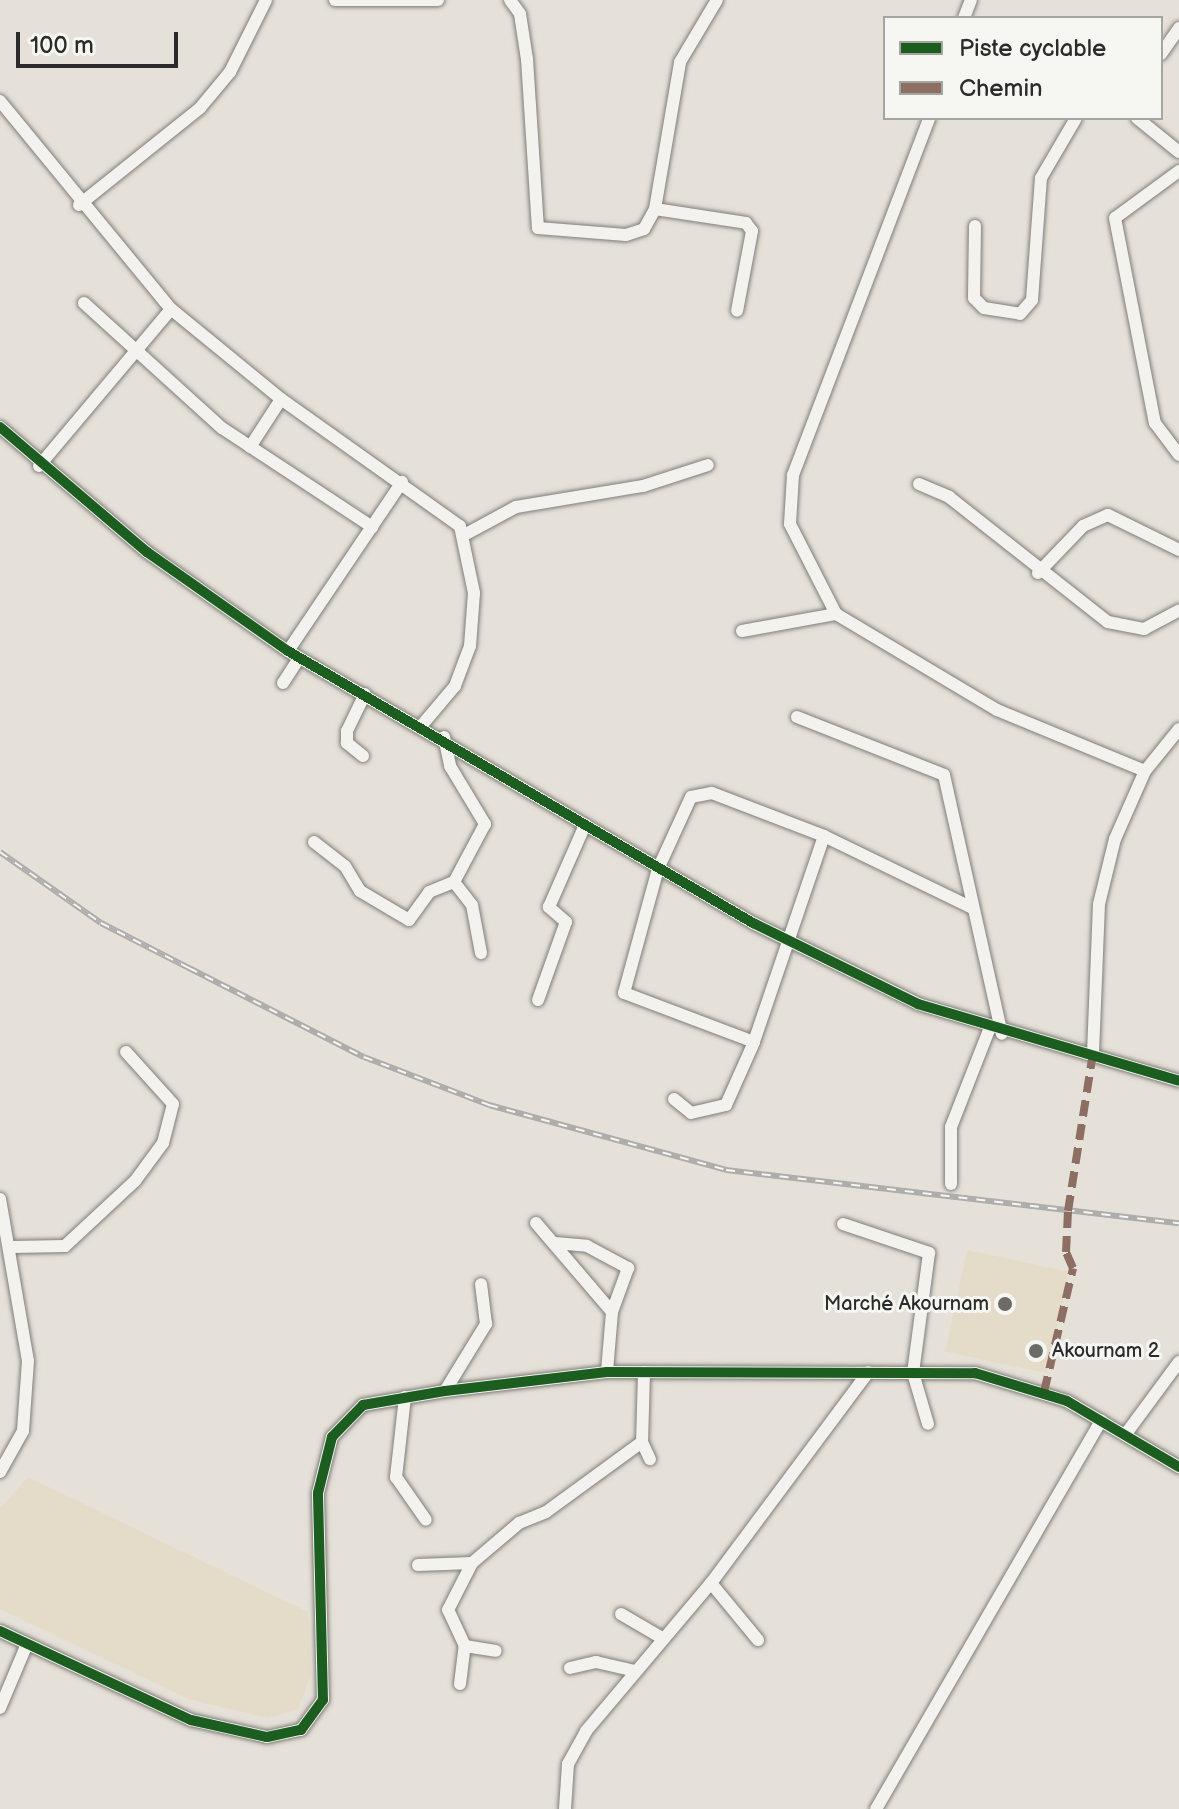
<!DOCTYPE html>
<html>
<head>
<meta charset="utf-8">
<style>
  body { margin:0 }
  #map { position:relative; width:1179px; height:1809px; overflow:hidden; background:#e6e1d8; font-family:"Balsamiq Sans",sans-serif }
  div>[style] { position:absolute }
  .built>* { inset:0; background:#e5dbc9; transform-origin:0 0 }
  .roads { filter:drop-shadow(0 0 2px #7f7d79) drop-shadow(0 0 2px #7f7d79) }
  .minor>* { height:12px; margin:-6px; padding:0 6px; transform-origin:6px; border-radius:6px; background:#f3f2ef }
  .rail>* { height:6px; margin-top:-3px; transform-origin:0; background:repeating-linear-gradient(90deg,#f6f6f2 0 9px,#aeadab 0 18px); box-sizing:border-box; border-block:2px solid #aeadab }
  .quiet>* { height:8px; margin-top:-4px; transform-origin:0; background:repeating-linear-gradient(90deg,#8d6e63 0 16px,transparent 0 24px) }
  .cycleway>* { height:10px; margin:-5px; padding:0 5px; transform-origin:5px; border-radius:5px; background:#1b5e20 }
  .dots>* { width:22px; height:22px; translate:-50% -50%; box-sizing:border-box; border:4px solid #f6f6f2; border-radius:50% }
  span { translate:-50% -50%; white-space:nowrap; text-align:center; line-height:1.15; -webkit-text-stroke:6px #f6f6f2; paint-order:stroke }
  .poi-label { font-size:20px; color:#2b2b2b }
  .right { translate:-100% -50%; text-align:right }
  .left { translate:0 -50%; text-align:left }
  .legend { position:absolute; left:883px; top:16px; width:280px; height:104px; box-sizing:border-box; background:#f6f6f2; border:2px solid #a5a5a2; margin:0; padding:10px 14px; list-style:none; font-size:24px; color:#2b2b2b }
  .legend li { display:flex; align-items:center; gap:16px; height:40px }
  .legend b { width:40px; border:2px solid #a5a5a2 }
  .scale { position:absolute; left:16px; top:32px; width:162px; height:36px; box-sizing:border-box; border:4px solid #2b2b2b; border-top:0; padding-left:10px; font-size:24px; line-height:28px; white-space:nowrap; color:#2b2b2b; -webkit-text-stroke:6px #f6f6f2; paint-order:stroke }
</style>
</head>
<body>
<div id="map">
  <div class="built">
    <div style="left:967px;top:1250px;width:104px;height:104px;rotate:12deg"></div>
    <div style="clip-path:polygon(28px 1477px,308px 1612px,311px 1674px,298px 1710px,268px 1718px,188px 1699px,0 1609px,0 1508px)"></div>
  </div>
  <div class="roads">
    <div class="minor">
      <div style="left:335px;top:0;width:103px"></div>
      <div style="left:510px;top:0;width:17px;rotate:54deg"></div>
      <div style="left:520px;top:14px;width:46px;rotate:81.2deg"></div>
      <div style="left:527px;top:59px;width:169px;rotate:86.3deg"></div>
      <div style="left:538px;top:228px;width:88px;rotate:4.5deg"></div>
      <div style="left:626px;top:235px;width:19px;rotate:-18deg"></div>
      <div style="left:644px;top:229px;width:23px;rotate:-61deg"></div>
      <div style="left:655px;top:209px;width:149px;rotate:-80.3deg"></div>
      <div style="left:680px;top:62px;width:72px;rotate:-59.2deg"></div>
      <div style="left:964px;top:18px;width:19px;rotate:-69deg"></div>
      <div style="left:1161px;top:54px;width:32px;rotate:-55deg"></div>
      <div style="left:0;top:101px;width:269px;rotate:50.6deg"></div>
      <div style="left:171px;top:309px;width:142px;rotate:39.3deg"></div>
      <div style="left:281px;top:399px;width:219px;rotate:35.4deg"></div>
      <div style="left:460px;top:526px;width:68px;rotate:78.2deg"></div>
      <div style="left:474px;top:593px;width:53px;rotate:94.3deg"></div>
      <div style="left:470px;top:646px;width:43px;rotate:110.6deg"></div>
      <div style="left:455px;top:686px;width:51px;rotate:130.2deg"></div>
      <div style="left:1137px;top:118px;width:54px;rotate:39deg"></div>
      <div style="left:1179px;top:171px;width:79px;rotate:143.7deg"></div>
      <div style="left:1115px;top:218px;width:209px;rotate:79deg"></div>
      <div style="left:1155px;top:423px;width:40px;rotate:53deg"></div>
      <div style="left:79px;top:205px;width:155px;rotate:-38.7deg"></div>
      <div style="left:200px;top:108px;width:47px;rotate:-50.2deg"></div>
      <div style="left:230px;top:72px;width:80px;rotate:-63.4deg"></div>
      <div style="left:655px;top:209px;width:92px;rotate:8.7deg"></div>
      <div style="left:746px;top:223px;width:10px;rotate:53deg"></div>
      <div style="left:752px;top:231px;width:81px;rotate:100.6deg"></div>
      <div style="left:975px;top:226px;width:72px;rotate:90.8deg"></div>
      <div style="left:974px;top:298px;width:14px;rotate:45deg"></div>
      <div style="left:984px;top:308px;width:36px;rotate:9deg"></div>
      <div style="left:1020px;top:314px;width:18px;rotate:-49deg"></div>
      <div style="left:1032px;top:300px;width:122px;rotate:-85.8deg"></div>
      <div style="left:1041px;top:178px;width:69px;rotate:-59.7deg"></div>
      <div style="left:84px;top:303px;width:186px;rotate:42.2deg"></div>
      <div style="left:222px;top:428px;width:180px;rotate:33.4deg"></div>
      <div style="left:0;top:427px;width:193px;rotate:40.4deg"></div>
      <div style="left:147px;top:552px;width:172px;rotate:35.1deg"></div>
      <div style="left:288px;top:651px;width:539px;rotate:30.33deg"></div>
      <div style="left:753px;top:923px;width:184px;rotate:26.1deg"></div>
      <div style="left:918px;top:1004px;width:272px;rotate:16.4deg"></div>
      <div style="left:250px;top:447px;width:57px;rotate:-57.1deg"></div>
      <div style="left:39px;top:466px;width:205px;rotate:-49.9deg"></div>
      <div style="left:919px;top:484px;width:33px;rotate:23deg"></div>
      <div style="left:949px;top:497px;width:202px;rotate:38.2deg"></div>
      <div style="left:1108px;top:622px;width:37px;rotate:11deg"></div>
      <div style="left:1144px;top:629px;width:40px;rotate:-28deg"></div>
      <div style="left:466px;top:534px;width:57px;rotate:-28.4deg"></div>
      <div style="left:516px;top:507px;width:129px;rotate:-9.4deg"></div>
      <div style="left:643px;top:486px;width:68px;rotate:-17.9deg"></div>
      <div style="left:1038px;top:573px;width:65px;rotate:-46.2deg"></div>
      <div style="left:1083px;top:526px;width:27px;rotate:-24deg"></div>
      <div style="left:1108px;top:515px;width:79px;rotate:26.2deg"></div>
      <div style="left:836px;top:614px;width:101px;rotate:-117.1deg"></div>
      <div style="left:790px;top:524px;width:49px;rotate:-86.5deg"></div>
      <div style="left:793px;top:475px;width:382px;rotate:-69.1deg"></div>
      <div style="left:742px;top:631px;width:96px;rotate:-10.3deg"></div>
      <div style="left:836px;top:614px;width:187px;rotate:30.8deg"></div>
      <div style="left:997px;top:710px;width:160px;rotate:22.4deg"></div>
      <div style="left:288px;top:651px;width:204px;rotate:-56deg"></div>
      <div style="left:283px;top:683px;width:30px;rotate:-57deg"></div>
      <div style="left:797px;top:717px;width:158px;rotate:21.5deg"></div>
      <div style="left:944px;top:775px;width:265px;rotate:77.4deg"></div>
      <div style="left:444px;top:737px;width:30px;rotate:78deg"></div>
      <div style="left:450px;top:766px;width:68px;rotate:58.9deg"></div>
      <div style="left:485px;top:824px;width:66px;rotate:118.1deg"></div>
      <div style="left:454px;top:882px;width:29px;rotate:52deg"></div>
      <div style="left:472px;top:905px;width:49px;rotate:79.4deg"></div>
      <div style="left:363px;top:756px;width:21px;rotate:-141deg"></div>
      <div style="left:347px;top:743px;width:12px;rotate:-90deg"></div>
      <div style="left:347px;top:731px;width:41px;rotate:-64.1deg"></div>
      <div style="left:824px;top:836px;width:218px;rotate:108.8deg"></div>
      <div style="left:754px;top:1042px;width:139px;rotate:-159.3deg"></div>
      <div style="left:624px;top:993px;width:129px;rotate:-74.7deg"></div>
      <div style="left:658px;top:869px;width:79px;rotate:-65.4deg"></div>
      <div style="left:691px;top:797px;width:21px;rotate:-11deg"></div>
      <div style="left:712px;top:793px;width:120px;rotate:21deg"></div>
      <div style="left:824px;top:836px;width:165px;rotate:25.9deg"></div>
      <div style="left:314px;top:842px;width:39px;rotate:38deg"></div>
      <div style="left:345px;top:866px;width:29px;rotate:59deg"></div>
      <div style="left:360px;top:891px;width:57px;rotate:30.6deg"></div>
      <div style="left:409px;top:920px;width:34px;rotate:-54deg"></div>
      <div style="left:429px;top:892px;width:27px;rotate:-22deg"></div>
      <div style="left:538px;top:1000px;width:83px;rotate:-70.3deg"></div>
      <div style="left:566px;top:922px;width:23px;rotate:-139deg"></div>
      <div style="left:549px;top:907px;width:90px;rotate:-66.3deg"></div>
      <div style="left:1093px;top:1053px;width:149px;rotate:-87.7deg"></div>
      <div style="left:1099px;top:904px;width:67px;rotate:-76.2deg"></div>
      <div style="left:1115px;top:839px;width:74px;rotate:-66.2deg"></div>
      <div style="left:1145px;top:771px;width:54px;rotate:-51deg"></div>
      <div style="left:674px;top:1099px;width:22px;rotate:39deg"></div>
      <div style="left:691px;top:1113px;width:36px;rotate:-13deg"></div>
      <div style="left:726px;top:1105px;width:69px;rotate:-66deg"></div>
      <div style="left:951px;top:1184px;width:57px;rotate:-90deg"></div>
      <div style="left:951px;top:1127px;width:104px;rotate:-68.6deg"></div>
      <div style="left:0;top:1199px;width:164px;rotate:80.2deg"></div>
      <div style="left:28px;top:1361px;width:70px;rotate:94.1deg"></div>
      <div style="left:23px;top:1431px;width:47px;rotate:119.3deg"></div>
      <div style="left:536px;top:1223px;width:117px;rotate:49.5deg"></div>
      <div style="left:843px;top:1224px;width:91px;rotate:18.6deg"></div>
      <div style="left:929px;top:1253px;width:121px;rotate:97.6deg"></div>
      <div style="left:913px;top:1373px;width:53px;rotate:73.6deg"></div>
      <div style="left:555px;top:1243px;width:32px;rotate:5deg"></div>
      <div style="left:587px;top:1246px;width:47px;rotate:28.2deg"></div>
      <div style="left:628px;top:1268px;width:47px;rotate:110deg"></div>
      <div style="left:612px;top:1312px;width:60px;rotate:94.8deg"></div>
      <div style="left:13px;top:1247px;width:52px;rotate:-1.1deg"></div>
      <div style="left:65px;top:1246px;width:96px;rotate:-42.9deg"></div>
      <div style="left:135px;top:1181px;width:47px;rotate:-53.6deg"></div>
      <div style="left:163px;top:1143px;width:40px;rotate:-75.6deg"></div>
      <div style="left:173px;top:1104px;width:70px;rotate:-132.1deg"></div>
      <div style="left:644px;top:1372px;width:70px;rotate:91.6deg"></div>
      <div style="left:642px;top:1442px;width:19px;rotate:65deg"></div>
      <div style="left:445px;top:1391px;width:79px;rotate:-58.5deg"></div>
      <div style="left:486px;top:1324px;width:40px;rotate:-97.1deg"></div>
      <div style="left:405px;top:1397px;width:81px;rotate:96.4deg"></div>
      <div style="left:396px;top:1477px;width:52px;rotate:55.1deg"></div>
      <div style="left:1125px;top:1435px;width:91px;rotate:-53.5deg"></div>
      <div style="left:418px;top:1565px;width:54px;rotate:-2.1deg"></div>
      <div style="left:711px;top:1583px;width:74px;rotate:50.5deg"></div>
      <div style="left:621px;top:1614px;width:48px;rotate:30.3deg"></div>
      <div style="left:0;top:1631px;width:211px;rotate:25deg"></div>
      <div style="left:191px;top:1720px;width:78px;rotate:12.6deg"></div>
      <div style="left:267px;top:1737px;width:35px;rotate:-12deg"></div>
      <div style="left:301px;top:1730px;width:37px;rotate:-54deg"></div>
      <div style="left:323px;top:1700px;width:207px;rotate:-91.4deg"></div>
      <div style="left:318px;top:1493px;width:58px;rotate:-76deg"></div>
      <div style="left:332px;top:1437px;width:45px;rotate:-45.9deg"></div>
      <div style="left:363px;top:1405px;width:83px;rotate:-9.7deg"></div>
      <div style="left:445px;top:1391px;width:163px;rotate:-6.7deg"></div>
      <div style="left:607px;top:1372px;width:368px;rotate:0.2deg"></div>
      <div style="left:975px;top:1373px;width:96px;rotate:16.9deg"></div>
      <div style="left:1067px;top:1401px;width:130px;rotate:30.5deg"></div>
      <div style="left:465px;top:1646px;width:31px;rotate:9deg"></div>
      <div style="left:570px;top:1668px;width:27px;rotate:-13deg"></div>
      <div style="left:596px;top:1662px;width:39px;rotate:13deg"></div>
      <div style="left:460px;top:1684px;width:38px;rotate:-83deg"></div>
      <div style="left:465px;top:1646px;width:40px;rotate:-115deg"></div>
      <div style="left:448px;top:1610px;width:53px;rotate:-62.9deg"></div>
      <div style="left:472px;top:1563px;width:62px;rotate:-40.4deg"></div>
      <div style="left:519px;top:1523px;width:29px;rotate:-22deg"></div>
      <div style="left:546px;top:1512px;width:119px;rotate:-36.1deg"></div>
      <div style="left:0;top:1708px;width:69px;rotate:-67.1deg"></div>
      <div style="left:565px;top:1809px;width:45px;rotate:-86.2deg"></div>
      <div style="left:568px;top:1764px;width:38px;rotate:-61deg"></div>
      <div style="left:586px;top:1731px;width:194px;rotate:-49.8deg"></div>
      <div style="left:711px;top:1583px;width:263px;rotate:-53.3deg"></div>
      <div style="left:876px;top:1809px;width:449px;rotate:-59.9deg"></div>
    </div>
  </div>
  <div class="rail">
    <div style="left:0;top:852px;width:123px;rotate:35.1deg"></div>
    <div style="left:101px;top:923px;width:99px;rotate:27.1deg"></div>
    <div style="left:189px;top:968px;width:196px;rotate:27deg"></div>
    <div style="left:364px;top:1057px;width:134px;rotate:21deg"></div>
    <div style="left:489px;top:1105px;width:246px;rotate:15.3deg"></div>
    <div style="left:726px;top:1170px;width:456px;rotate:6.7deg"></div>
  </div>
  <div class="quiet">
    <div style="left:1044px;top:1392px;width:127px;rotate:-76.8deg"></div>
    <div style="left:1073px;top:1268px;width:17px;rotate:-114deg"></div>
    <div style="left:1066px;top:1252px;width:41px;rotate:-87.2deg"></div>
    <div style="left:1068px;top:1211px;width:160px;rotate:-81deg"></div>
  </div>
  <div class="cycleway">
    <div style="left:0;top:427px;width:193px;rotate:40.4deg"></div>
    <div style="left:147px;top:552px;width:172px;rotate:35.1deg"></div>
    <div style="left:288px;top:651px;width:539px;rotate:30.33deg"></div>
    <div style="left:753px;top:923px;width:184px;rotate:26.1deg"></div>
    <div style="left:918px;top:1004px;width:272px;rotate:16.4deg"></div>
    <div style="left:0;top:1631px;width:211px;rotate:25deg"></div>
    <div style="left:191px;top:1720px;width:78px;rotate:12.6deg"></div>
    <div style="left:267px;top:1737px;width:35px;rotate:-12deg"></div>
    <div style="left:301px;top:1730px;width:37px;rotate:-54deg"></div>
    <div style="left:323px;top:1700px;width:207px;rotate:-91.4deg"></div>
    <div style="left:318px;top:1493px;width:58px;rotate:-76deg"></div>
    <div style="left:332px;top:1437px;width:45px;rotate:-45.9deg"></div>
    <div style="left:363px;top:1405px;width:83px;rotate:-9.7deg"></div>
    <div style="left:445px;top:1391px;width:163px;rotate:-6.7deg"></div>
    <div style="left:607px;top:1372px;width:368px;rotate:0.2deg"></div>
    <div style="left:975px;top:1373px;width:96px;rotate:16.9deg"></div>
    <div style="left:1067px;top:1401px;width:130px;rotate:30.5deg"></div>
  </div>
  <div class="dots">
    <div style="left:1005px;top:1304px;background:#6c6b68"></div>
    <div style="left:1036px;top:1351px;background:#6c6b68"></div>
  </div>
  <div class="poi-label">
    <span class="right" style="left:989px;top:1304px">Marché Akournam</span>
    <span class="left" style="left:1052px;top:1351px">Akournam 2</span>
  </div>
  <ul class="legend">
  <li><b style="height:10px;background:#1b5e20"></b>Piste cyclable</li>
  <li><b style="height:10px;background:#8d6e63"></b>Chemin</li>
  </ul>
  <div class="scale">100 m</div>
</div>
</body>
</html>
